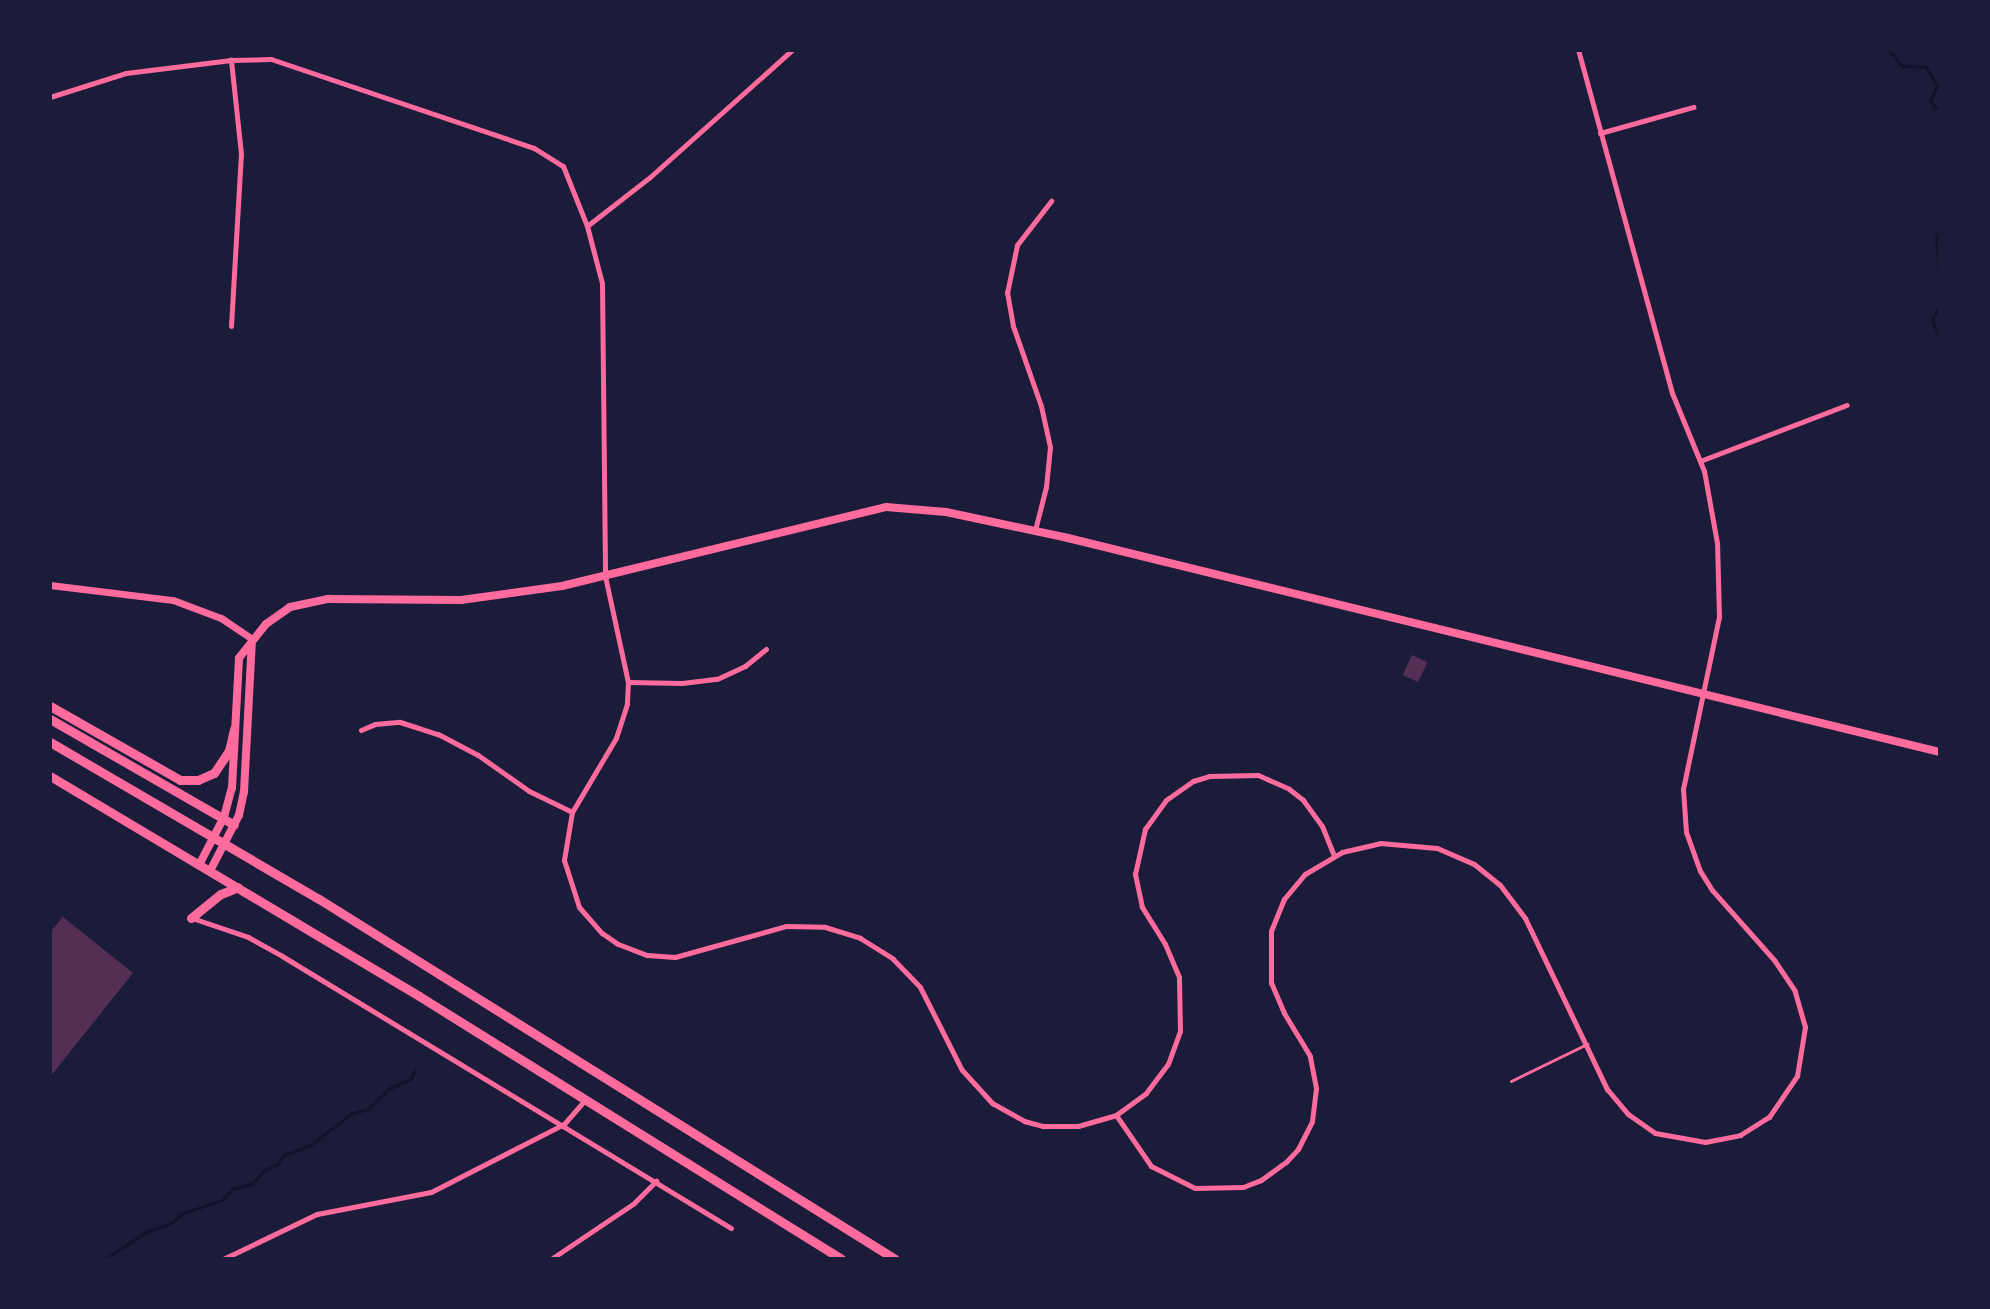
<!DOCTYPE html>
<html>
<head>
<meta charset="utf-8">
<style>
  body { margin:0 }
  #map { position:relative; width:1990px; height:1309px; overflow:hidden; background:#1b1b3a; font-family:"Titillium Web",sans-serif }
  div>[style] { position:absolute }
  .stream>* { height:3px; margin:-1.5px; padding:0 1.5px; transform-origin:1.5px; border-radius:1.5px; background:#12122b }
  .building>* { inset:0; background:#542f53; transform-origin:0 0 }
  .service>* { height:3px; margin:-1.5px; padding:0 1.5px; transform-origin:1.5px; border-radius:1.5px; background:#ff6b9d }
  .minor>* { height:5px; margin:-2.5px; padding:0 2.5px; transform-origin:2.5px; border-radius:2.5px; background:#ff6b9d }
  .tertiary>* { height:7px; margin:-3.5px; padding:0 3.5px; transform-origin:3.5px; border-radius:3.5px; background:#ff6b9d }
  .secondary>* { height:8px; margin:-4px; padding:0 4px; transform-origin:4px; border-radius:4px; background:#ff6b9d }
  .trunk>* { height:9px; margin:-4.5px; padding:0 4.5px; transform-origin:4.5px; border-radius:4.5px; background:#ff6b9d }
  span { translate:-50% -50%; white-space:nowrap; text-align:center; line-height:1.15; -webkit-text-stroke:8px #1b1b3a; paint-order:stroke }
  .frame { position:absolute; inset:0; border:52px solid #1b1b3a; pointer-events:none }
</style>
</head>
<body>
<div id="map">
  <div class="stream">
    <div style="left:1889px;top:50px;width:21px;rotate:51deg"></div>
    <div style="left:1902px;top:66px;width:24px;rotate:2deg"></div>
    <div style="left:1926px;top:67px;width:22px;rotate:60deg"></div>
    <div style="left:1937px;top:86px;width:17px;rotate:115deg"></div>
    <div style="left:1930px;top:101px;width:14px;rotate:45deg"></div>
    <div style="left:1940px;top:232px;width:6px;rotate:135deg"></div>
    <div style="left:1936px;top:236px;width:50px;rotate:85.4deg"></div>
    <div style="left:1940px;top:304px;width:18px;rotate:117deg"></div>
    <div style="left:1932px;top:320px;width:20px;rotate:66deg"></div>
    <div style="left:105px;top:1259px;width:51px;rotate:-33.1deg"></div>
    <div style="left:148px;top:1231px;width:23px;rotate:-18deg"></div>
    <div style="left:170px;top:1224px;width:17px;rotate:-40deg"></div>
    <div style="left:183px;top:1213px;width:41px;rotate:-18.4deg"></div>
    <div style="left:222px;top:1200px;width:15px;rotate:-48deg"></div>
    <div style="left:232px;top:1189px;width:20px;rotate:-15deg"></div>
    <div style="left:251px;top:1184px;width:21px;rotate:-45deg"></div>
    <div style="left:266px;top:1169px;width:13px;rotate:-23deg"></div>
    <div style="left:278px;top:1164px;width:11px;rotate:-56deg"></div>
    <div style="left:284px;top:1155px;width:27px;rotate:-20deg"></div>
    <div style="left:309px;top:1146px;width:54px;rotate:-37.5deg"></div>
    <div style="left:352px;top:1113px;width:16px;rotate:-14deg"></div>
    <div style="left:368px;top:1109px;width:28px;rotate:-45deg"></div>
    <div style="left:388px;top:1089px;width:25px;rotate:-23deg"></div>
    <div style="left:411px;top:1079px;width:10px;rotate:-66deg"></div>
  </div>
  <div class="building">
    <div style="left:1412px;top:655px;width:17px;height:22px;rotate:25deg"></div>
    <div style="clip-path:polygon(63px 917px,133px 973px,50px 1077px,50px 932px)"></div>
  </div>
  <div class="service">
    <div style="left:1511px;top:1081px;width:85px;rotate:-26deg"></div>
  </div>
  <div class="minor">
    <div style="left:50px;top:97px;width:80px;rotate:-17.5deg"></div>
    <div style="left:126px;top:73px;width:106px;rotate:-7.1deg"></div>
    <div style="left:231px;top:60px;width:40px;rotate:-1.4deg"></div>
    <div style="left:271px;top:59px;width:278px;rotate:18.7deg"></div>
    <div style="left:534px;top:148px;width:34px;rotate:32deg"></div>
    <div style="left:563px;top:166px;width:65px;rotate:68.2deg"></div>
    <div style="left:587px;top:226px;width:59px;rotate:75.3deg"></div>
    <div style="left:602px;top:283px;width:293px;rotate:89.4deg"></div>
    <div style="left:605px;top:576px;width:108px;rotate:77.8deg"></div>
    <div style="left:628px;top:682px;width:22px;rotate:93deg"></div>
    <div style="left:627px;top:704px;width:36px;rotate:108deg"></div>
    <div style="left:616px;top:738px;width:86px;rotate:120.7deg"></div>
    <div style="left:572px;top:812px;width:49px;rotate:99.5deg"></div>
    <div style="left:564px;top:860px;width:49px;rotate:72.3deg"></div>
    <div style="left:579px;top:907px;width:35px;rotate:49deg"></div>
    <div style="left:602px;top:933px;width:19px;rotate:35deg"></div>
    <div style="left:618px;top:944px;width:31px;rotate:21deg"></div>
    <div style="left:647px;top:955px;width:28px;rotate:4deg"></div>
    <div style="left:675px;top:957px;width:115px;rotate:-15.6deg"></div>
    <div style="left:786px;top:926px;width:39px;rotate:1deg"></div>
    <div style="left:825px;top:927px;width:37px;rotate:17deg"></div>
    <div style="left:860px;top:938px;width:39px;rotate:32deg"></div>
    <div style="left:893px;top:959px;width:39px;rotate:46deg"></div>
    <div style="left:920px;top:987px;width:93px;rotate:63.2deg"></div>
    <div style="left:962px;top:1070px;width:45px;rotate:47.7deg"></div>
    <div style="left:992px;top:1103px;width:37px;rotate:29deg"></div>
    <div style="left:1024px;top:1121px;width:20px;rotate:15deg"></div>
    <div style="left:1043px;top:1126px;width:35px"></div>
    <div style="left:1078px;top:1126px;width:40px;rotate:-16deg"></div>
    <div style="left:1116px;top:1115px;width:37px;rotate:-36deg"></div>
    <div style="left:1146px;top:1093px;width:36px;rotate:-53deg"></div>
    <div style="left:1168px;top:1064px;width:35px;rotate:-70deg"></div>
    <div style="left:1180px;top:1031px;width:54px;rotate:-91.1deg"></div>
    <div style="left:1179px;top:977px;width:36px;rotate:-113deg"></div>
    <div style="left:1165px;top:944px;width:44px;rotate:-121.9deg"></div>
    <div style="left:1142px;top:907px;width:34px;rotate:-102deg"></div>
    <div style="left:1135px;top:874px;width:46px;rotate:-77.5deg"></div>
    <div style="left:1145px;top:829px;width:36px;rotate:-54deg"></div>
    <div style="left:1166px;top:800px;width:33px;rotate:-35deg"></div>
    <div style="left:1193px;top:781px;width:17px;rotate:-17deg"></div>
    <div style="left:1209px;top:776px;width:49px;rotate:-1.2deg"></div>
    <div style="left:1258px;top:775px;width:34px;rotate:24deg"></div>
    <div style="left:1289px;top:789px;width:18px;rotate:38deg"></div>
    <div style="left:1303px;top:800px;width:32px;rotate:54deg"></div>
    <div style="left:1322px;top:826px;width:31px;rotate:68deg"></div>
    <div style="left:1600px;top:133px;width:97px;rotate:-15.6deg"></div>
    <div style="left:587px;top:226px;width:80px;rotate:-37.9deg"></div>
    <div style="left:650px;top:177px;width:191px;rotate:-41.8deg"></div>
    <div style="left:231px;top:326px;width:172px;rotate:-86.7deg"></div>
    <div style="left:241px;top:154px;width:95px;rotate:-96.1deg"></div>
    <div style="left:1700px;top:461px;width:157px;rotate:-20.9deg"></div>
    <div style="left:1035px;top:530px;width:44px;rotate:-75.7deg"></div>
    <div style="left:1046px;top:487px;width:40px;rotate:-84.3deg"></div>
    <div style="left:1050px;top:447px;width:42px;rotate:-102.4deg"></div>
    <div style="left:1041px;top:406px;width:85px;rotate:-109.3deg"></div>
    <div style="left:1013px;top:326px;width:34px;rotate:-100deg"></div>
    <div style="left:1007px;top:293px;width:49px;rotate:-78.2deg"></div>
    <div style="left:1017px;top:245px;width:56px;rotate:-52.3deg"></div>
    <div style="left:628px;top:682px;width:54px;rotate:1.1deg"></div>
    <div style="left:682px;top:683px;width:35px;rotate:-7deg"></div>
    <div style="left:717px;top:679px;width:31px;rotate:-25deg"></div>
    <div style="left:745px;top:666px;width:27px;rotate:-39deg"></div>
    <div style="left:361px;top:730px;width:15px;rotate:-23deg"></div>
    <div style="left:375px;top:724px;width:25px;rotate:-5deg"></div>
    <div style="left:400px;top:722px;width:40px;rotate:18deg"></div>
    <div style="left:438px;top:734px;width:45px;rotate:27.7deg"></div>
    <div style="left:478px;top:755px;width:62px;rotate:35.2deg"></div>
    <div style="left:529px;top:791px;width:48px;rotate:26deg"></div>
    <div style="left:192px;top:918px;width:59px;rotate:18.7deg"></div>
    <div style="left:248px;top:937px;width:39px;rotate:29deg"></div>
    <div style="left:282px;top:956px;width:525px;rotate:31.21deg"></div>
    <div style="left:1116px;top:1115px;width:62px;rotate:55.5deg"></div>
    <div style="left:1151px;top:1166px;width:49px;rotate:26.6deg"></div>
    <div style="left:1195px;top:1188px;width:48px;rotate:-1.2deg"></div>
    <div style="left:1243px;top:1187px;width:19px;rotate:-21deg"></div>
    <div style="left:1261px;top:1180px;width:31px;rotate:-36deg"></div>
    <div style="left:1286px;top:1162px;width:18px;rotate:-47deg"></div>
    <div style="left:1298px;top:1149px;width:31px;rotate:-63deg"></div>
    <div style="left:1312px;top:1121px;width:33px;rotate:-83deg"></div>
    <div style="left:1316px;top:1088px;width:33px;rotate:-101deg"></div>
    <div style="left:1310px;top:1056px;width:50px;rotate:-121.2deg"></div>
    <div style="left:1284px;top:1013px;width:33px;rotate:-113deg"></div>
    <div style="left:1271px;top:983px;width:52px;rotate:-90deg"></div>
    <div style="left:1271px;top:931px;width:35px;rotate:-68deg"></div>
    <div style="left:1284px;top:899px;width:33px;rotate:-50deg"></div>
    <div style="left:1305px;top:874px;width:43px;rotate:-30.7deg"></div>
    <div style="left:1342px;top:852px;width:39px;rotate:-13deg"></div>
    <div style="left:1380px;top:843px;width:57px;rotate:5deg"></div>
    <div style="left:1437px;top:848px;width:40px;rotate:23.4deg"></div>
    <div style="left:1474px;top:864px;width:33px;rotate:39deg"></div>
    <div style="left:1500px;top:885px;width:41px;rotate:52.9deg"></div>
    <div style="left:1525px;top:918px;width:190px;rotate:64.4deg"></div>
    <div style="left:1607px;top:1089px;width:33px;rotate:50deg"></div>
    <div style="left:1628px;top:1114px;width:33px;rotate:35deg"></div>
    <div style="left:1655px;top:1133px;width:51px;rotate:10.2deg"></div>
    <div style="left:1705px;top:1142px;width:36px;rotate:-11deg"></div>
    <div style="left:1740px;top:1135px;width:34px;rotate:-32deg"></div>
    <div style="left:1769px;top:1117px;width:50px;rotate:-55.7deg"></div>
    <div style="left:1797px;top:1076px;width:50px;rotate:-80.7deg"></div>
    <div style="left:1805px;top:1027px;width:37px;rotate:-106deg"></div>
    <div style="left:1795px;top:991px;width:36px;rotate:-124deg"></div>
    <div style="left:1775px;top:961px;width:95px;rotate:-131.6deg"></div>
    <div style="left:1712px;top:890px;width:22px;rotate:-122deg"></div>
    <div style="left:1700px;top:871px;width:41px;rotate:-109.7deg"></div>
    <div style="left:1686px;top:832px;width:43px;rotate:-94deg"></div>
    <div style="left:1683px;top:789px;width:176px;rotate:-78.2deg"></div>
    <div style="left:1719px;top:617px;width:74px;rotate:-91.5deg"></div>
    <div style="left:1717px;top:543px;width:73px;rotate:-100.2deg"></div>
    <div style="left:1704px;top:471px;width:84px;rotate:-112.3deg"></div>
    <div style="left:1672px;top:393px;width:356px;rotate:-105.3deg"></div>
    <div style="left:223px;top:1259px;width:104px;rotate:-25.6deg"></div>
    <div style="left:317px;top:1214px;width:116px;rotate:-10.9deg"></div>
    <div style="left:431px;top:1192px;width:149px;rotate:-27.1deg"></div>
    <div style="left:564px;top:1124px;width:30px;rotate:-49deg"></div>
    <div style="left:551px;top:1259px;width:99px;rotate:-33.9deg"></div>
    <div style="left:633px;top:1204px;width:33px;rotate:-45deg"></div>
  </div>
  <div class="tertiary">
    <div style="left:50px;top:585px;width:124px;rotate:7deg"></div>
    <div style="left:173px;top:600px;width:51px;rotate:20.6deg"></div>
    <div style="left:221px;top:618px;width:37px;rotate:34deg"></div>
  </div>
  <div class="secondary">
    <div style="left:199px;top:865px;width:54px;rotate:-62.5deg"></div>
    <div style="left:224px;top:817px;width:30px;rotate:-75deg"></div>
    <div style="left:232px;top:788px;width:130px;rotate:-86.9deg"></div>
    <div style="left:239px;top:658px;width:43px;rotate:-51.5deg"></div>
    <div style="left:266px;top:624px;width:29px;rotate:-35deg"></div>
    <div style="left:290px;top:607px;width:39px;rotate:-12deg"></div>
    <div style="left:328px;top:599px;width:133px;rotate:0.4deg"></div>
    <div style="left:461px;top:600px;width:102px;rotate:-7.9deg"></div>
    <div style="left:562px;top:586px;width:333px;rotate:-13.7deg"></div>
    <div style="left:886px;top:507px;width:60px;rotate:4.8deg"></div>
    <div style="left:946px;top:512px;width:125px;rotate:12deg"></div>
    <div style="left:1068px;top:538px;width:898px;rotate:13.79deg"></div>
    <div style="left:210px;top:871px;width:63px;rotate:-62.6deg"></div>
    <div style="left:239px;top:815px;width:24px;rotate:-78deg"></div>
    <div style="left:244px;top:792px;width:152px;rotate:-87deg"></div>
  </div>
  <div class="trunk">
    <div style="left:50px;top:706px;width:150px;rotate:29.6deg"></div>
    <div style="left:180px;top:780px;width:18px"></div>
    <div style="left:198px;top:780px;width:17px;rotate:-24deg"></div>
    <div style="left:214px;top:773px;width:27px;rotate:-56deg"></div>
    <div style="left:229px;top:751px;width:23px;rotate:-77deg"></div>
    <div style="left:50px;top:719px;width:212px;rotate:29.9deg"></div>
    <div style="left:50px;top:742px;width:311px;rotate:30.3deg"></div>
    <div style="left:319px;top:899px;width:679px;rotate:32.01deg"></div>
    <div style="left:50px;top:776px;width:430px;rotate:30.8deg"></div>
    <div style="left:419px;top:996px;width:497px;rotate:31.9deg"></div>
    <div style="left:191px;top:918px;width:38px;rotate:-39deg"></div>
    <div style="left:221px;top:894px;width:18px;rotate:-22deg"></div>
  </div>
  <div class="frame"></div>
</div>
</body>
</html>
